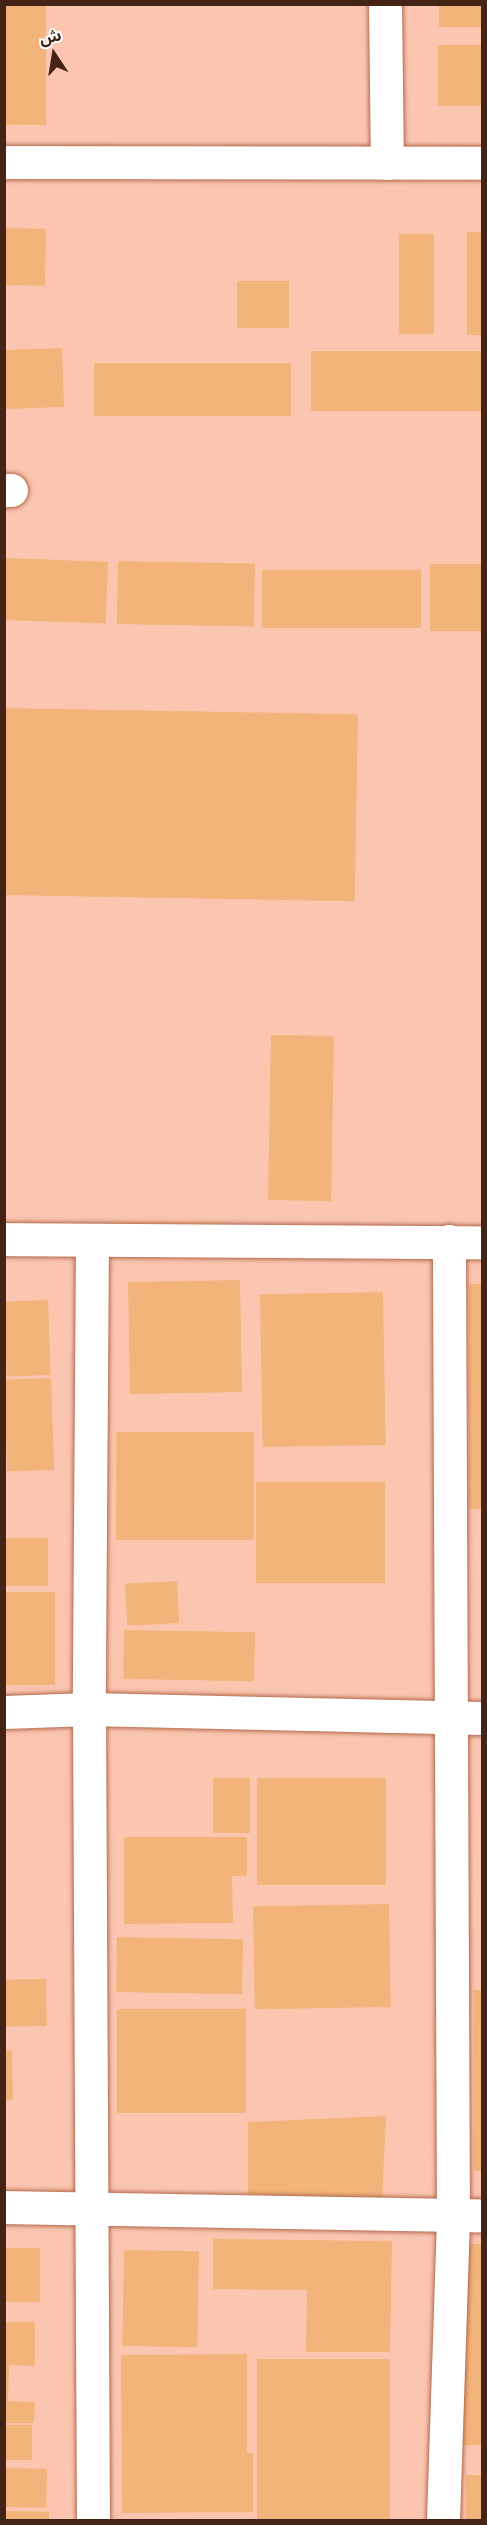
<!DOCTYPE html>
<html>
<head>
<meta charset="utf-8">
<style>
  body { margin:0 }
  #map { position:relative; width:487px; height:2525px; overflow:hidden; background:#f5d3c6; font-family:Quicksand,"Noto Sans Arabic",sans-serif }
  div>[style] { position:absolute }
  .built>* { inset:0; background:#fbc5b0; transform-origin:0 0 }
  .building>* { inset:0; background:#f3b47b; transform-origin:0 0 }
  .roads { filter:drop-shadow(0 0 2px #b3694b) drop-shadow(0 0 2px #b3694b) }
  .minor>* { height:33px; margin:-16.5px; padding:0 16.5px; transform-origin:16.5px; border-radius:16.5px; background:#fff }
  span { translate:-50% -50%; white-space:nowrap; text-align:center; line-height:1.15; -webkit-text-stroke:4.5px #fcfcfc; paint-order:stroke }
  .frame { position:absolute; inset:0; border:6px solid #432417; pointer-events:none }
  .north { position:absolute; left:24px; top:24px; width:60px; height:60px; -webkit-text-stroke:4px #fcfcfc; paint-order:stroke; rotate:348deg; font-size:16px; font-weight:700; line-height:24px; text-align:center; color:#432417 }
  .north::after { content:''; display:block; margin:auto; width:21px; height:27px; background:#432417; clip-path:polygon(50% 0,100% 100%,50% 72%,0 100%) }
</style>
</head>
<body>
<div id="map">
  <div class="built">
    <div style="left:5px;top:5px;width:477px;height:2515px"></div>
  </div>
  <div class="building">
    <div style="left:4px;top:4px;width:42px;height:121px"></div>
    <div style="left:439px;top:5px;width:43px;height:22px"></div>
    <div style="left:438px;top:45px;width:44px;height:61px"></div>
    <div style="left:4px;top:228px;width:42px;height:57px;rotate:1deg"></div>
    <div style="left:467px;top:232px;width:15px;height:103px"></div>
    <div style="left:399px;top:234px;width:35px;height:100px"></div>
    <div style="left:237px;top:281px;width:52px;height:47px"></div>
    <div style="left:62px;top:348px;width:59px;height:58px;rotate:88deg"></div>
    <div style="left:311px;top:351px;width:171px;height:60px"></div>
    <div style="left:291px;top:363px;width:53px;height:197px;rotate:90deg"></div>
    <div style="left:4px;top:558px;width:104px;height:62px;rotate:2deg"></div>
    <div style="left:118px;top:561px;width:137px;height:63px;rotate:1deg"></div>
    <div style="left:482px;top:564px;width:67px;height:52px;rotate:90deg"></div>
    <div style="left:262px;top:570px;width:159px;height:58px"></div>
    <div style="left:4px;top:708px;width:354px;height:187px;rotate:1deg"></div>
    <div style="left:271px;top:1035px;width:63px;height:165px;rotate:1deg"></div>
    <div style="left:240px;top:1280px;width:112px;height:112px;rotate:89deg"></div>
    <div style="left:469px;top:1284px;width:13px;height:225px"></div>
    <div style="left:383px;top:1292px;width:153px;height:123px;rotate:89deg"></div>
    <div style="left:48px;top:1300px;width:75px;height:44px;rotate:88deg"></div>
    <div style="left:51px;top:1378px;width:92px;height:47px;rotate:88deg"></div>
    <div style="left:116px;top:1432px;width:138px;height:108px"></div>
    <div style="left:385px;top:1482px;width:101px;height:129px;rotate:90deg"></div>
    <div style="left:4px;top:1538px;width:44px;height:48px"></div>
    <div style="left:177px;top:1581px;width:42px;height:52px;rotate:87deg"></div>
    <div style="left:4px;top:1592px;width:51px;height:93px"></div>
    <div style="left:124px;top:1630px;width:131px;height:49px;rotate:1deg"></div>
    <div style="left:213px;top:1778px;width:37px;height:55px"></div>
    <div style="left:386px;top:1778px;width:107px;height:129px;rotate:90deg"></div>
    <div style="clip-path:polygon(124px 1837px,247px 1837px,247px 1876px,232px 1876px,233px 1923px,124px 1924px)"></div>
    <div style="left:389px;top:1904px;width:103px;height:136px;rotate:89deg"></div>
    <div style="left:117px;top:1937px;width:126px;height:55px;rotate:1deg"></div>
    <div style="left:46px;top:1979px;width:47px;height:42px;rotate:89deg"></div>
    <div style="left:474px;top:1990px;width:8px;height:181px"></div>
    <div style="left:117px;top:2009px;width:129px;height:104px"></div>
    <div style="left:12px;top:2050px;width:50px;height:8px;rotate:89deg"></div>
    <div style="clip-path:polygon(386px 2116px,382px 2201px,248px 2194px,248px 2122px)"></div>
    <div style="clip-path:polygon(213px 2239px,392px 2241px,390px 2352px,306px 2352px,307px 2290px,213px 2289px)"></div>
    <div style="left:463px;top:2244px;width:19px;height:201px"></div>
    <div style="left:4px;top:2248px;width:36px;height:54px"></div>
    <div style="left:124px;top:2250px;width:75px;height:96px;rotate:1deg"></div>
    <div style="clip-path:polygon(5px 2322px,35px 2322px,35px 2366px,9px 2365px,8px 2401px,35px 2402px,34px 2423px,4px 2423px)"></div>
    <div style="clip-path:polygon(247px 2354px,247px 2453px,253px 2453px,253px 2512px,122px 2513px,121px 2355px)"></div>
    <div style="left:390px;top:2359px;width:161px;height:133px;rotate:90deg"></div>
    <div style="left:4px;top:2425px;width:28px;height:35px"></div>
    <div style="left:4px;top:2468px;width:43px;height:39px;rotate:1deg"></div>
    <div style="left:466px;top:2475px;width:16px;height:45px"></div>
    <div style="left:4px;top:2511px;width:45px;height:9px;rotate:1deg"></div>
  </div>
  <div class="roads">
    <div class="minor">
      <div style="left:385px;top:4px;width:159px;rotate:89.3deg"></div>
      <div style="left:4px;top:162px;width:478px;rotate:0.1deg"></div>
      <div style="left:4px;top:490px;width:7px"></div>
      <div style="left:4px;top:1239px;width:478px;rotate:0.4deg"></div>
      <div style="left:92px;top:1240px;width:469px;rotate:90.4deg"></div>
      <div style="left:89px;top:1709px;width:811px;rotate:89.72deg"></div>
      <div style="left:4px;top:1712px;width:85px;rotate:-2deg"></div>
      <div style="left:89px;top:1709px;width:393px;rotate:1.3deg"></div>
      <div style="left:4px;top:2207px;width:478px;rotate:1deg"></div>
      <div style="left:443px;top:2520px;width:304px;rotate:-88.1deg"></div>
      <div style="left:453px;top:2216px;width:975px;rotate:-90.24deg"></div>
    </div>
  </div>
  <div class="frame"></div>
  <div class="north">ش</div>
</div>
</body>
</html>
